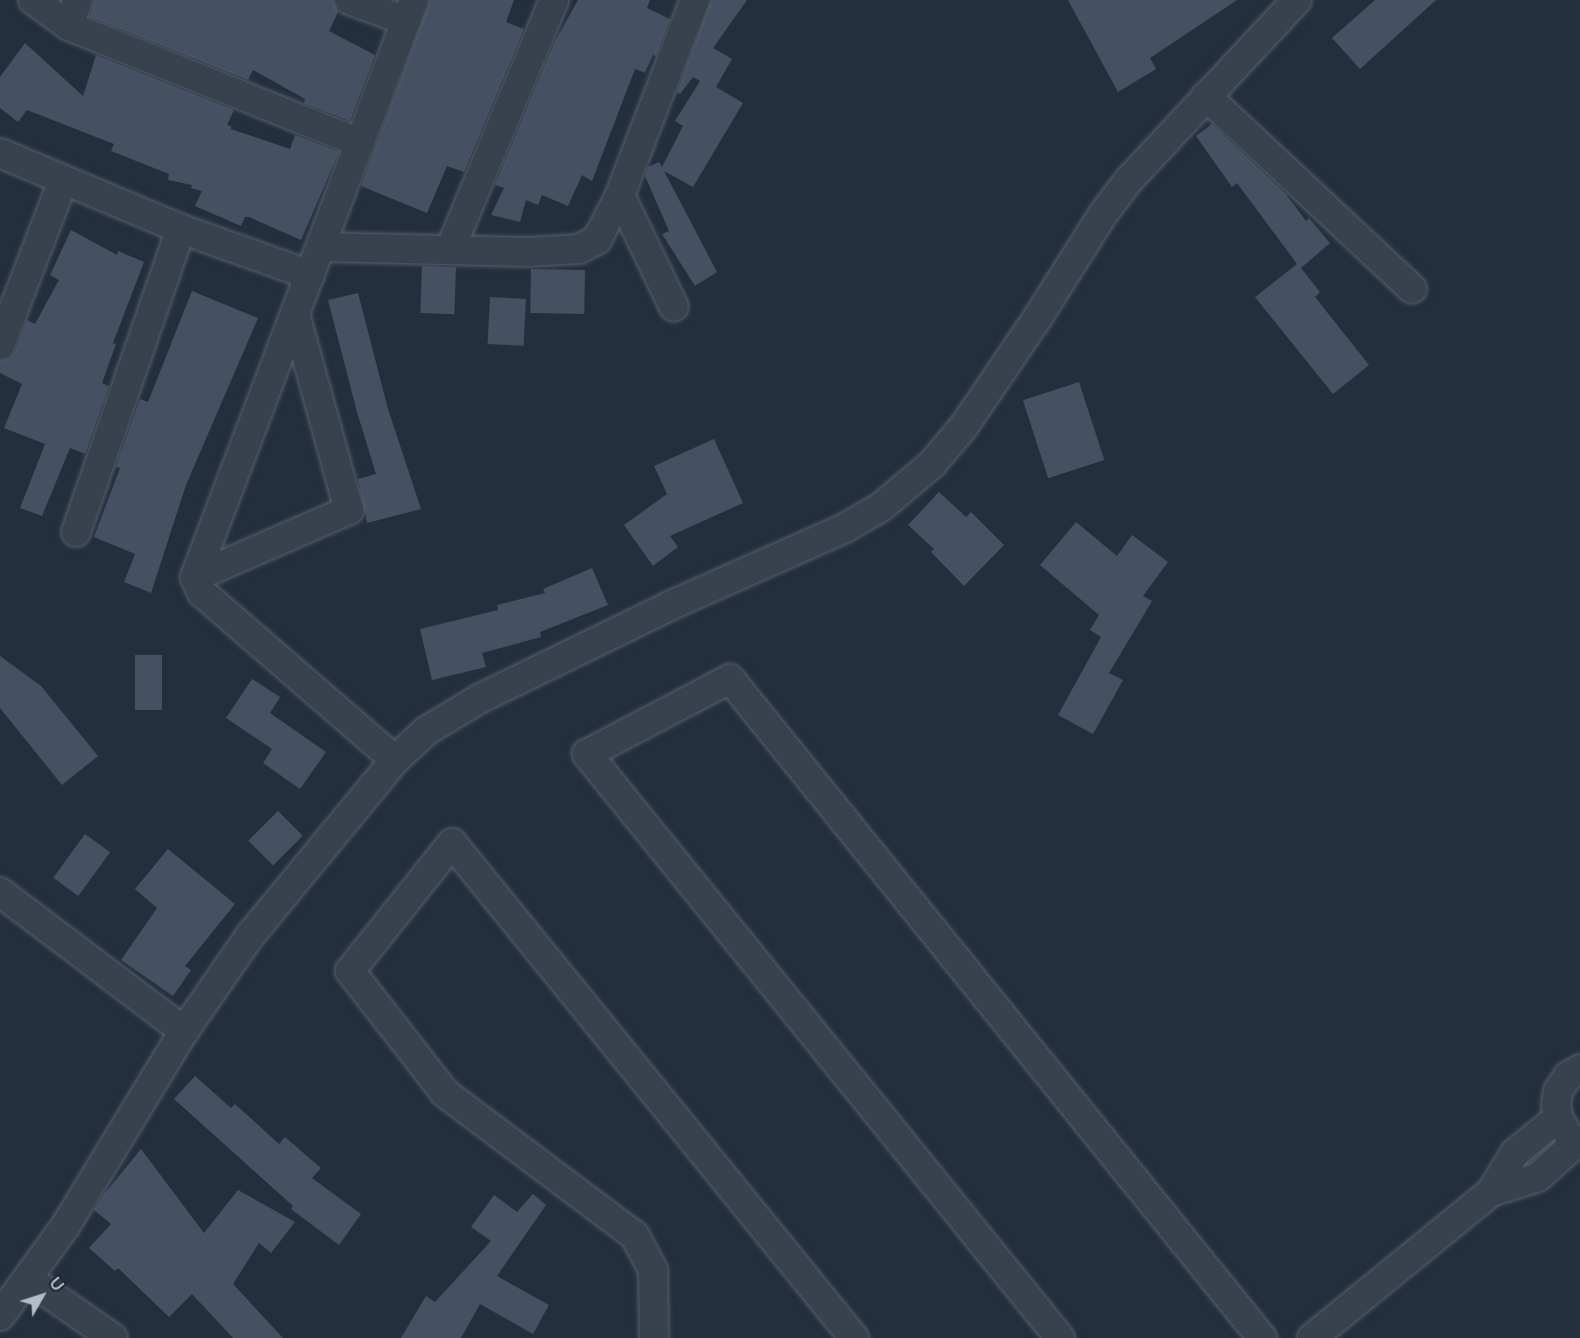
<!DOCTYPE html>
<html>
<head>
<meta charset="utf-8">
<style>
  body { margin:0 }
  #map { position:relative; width:1580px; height:1338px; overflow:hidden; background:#242f3e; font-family:Raleway,sans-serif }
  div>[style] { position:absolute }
  .building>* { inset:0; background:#455162; transform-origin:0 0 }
  .roads { filter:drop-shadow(0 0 2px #565f6c) drop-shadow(0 0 2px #565f6c) }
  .minor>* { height:28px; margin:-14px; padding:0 14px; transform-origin:14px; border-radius:14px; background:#38414e }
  span { translate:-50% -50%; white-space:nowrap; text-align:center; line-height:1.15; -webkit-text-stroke:4.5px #1d2633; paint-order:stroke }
  .north { position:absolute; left:12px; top:1266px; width:60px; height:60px; -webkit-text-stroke:4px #1d2633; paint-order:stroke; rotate:51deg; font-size:16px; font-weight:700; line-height:24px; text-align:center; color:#b4bcc9 }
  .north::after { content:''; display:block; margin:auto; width:21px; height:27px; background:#b4bcc9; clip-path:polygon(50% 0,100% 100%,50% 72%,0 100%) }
</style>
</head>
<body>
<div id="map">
  <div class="building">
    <div style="clip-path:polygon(94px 0,333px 0,338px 12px,329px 31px,375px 55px,350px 121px,304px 103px,305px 99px,253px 70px,248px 80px,90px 17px)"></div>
    <div style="clip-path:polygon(430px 0,514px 0,506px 22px,524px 29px,464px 172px,447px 166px,427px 213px,361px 186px)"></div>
    <div style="clip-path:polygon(578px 0,650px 0,647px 8px,670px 19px,656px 56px,653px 55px,645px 73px,635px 69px,592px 181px,582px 175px,568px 206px,542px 195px,538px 205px,526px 200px,520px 222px,491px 215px,504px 188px,495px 185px,555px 41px)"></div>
    <div style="clip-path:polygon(711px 0,747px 0,713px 48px,732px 59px,716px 87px,743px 103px,693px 187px,664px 171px,717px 272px,695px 286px,662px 234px,669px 231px,645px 176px,648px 167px,659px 162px,662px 167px,683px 126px,675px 121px,700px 81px,693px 77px,680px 94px,677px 92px)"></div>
    <div style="clip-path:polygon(1068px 0,1237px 0,1150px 58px,1156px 69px,1118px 92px)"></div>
    <div style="clip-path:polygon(1375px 0,1436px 0,1360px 69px,1332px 38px)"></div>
    <div style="clip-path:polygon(25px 43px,83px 96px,96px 55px,234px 110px,227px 125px,231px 126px,231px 129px,290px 149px,295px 135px,339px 152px,301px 240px,249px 217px,245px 217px,241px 226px,195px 206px,202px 191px,191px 188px,192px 185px,168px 180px,169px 174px,111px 151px,114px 144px,27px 110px,18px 122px,0 108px,0 77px)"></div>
    <div style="clip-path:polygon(1212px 124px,1285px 193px,1306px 221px,1309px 218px,1330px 243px,1301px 268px,1320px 292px,1315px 297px,1369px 365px,1333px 394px,1255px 297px,1297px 264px,1237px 183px,1232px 187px,1196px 136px)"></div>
    <div style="clip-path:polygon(71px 230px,117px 255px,118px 251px,144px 262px,113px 343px,116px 344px,102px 383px,109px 386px,85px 454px,70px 448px,42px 516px,20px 508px,45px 444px,4px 428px,22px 384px,0 373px,0 361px,10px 358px,15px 351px,27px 320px,35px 324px,59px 280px,50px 275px)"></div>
    <div style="left:422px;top:266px;width:34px;height:47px;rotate:2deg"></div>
    <div style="left:531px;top:269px;width:54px;height:44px;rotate:1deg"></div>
    <div style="clip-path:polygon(192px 291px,258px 318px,186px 485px,151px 593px,124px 582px,135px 554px,94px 537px,120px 468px,116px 467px,140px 399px,148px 402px)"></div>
    <div style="clip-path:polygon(358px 293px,388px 409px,421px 509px,367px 523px,358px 479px,376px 474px,357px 412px,328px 300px)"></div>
    <div style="left:490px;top:297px;width:36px;height:47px;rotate:3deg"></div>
    <div style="left:1079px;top:382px;width:82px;height:59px;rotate:72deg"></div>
    <div style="clip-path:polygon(714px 439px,743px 503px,670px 536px,678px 547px,653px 566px,624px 525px,667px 494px,654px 466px)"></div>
    <div style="clip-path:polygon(939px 492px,966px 517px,971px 512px,1004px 545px,964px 586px,931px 552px,934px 549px,908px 525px)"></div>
    <div style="clip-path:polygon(1076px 522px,1117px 556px,1132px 535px,1168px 562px,1143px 596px,1152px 601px,1109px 673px,1123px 680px,1093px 734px,1058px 715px,1101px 637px,1090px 630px,1099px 615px,1040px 565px)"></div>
    <div style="clip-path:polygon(592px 568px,608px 605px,540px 632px,541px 637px,482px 653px,486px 667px,432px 680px,420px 629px,498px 610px,497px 605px,545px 593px,543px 589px)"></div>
    <div style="left:135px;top:655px;width:27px;height:55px"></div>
    <div style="clip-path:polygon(0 656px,41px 686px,98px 756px,62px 785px,0 708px)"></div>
    <div style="clip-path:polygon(252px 679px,280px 697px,270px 713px,326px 752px,300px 789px,263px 763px,272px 749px,226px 718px)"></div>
    <div style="left:278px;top:811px;width:35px;height:42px;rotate:45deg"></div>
    <div style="left:85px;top:834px;width:31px;height:54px;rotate:36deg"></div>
    <div style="clip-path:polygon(168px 849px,235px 904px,185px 966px,191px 970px,173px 996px,121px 960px,157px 908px,135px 889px)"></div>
    <div style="clip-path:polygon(195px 1076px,231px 1108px,235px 1104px,279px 1144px,285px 1137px,321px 1168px,312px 1178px,361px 1214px,339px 1245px,291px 1209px,293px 1206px,174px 1099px)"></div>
    <div style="clip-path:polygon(141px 1149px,204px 1233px,238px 1190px,295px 1222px,271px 1253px,259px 1243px,233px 1284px,283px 1338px,233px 1338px,192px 1294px,169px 1317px,118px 1268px,115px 1271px,89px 1248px,111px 1224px,94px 1210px,105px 1193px)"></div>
    <div style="clip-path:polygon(533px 1194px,546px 1205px,497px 1276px,549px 1305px,533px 1334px,480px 1304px,461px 1338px,401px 1338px,426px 1296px,435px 1302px,491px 1241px,471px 1227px,494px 1195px,517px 1212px)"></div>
  </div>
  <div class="roads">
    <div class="minor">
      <div style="left:33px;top:0;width:44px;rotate:35.8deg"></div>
      <div style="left:69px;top:26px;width:314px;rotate:21.9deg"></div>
      <div style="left:349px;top:0;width:61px;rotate:20.2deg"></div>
      <div style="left:69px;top:26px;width:28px;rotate:-71deg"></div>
      <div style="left:1206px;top:96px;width:282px;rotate:43.1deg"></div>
      <div style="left:0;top:153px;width:196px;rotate:22.8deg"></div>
      <div style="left:181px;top:229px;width:137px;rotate:19.6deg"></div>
      <div style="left:620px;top:195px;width:124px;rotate:64.3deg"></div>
      <div style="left:322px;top:247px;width:206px;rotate:1.4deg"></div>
      <div style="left:528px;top:252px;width:51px;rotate:-3.4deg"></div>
      <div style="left:579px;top:249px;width:20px;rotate:-27deg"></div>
      <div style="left:597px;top:240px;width:51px;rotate:-62.9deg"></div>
      <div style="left:620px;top:195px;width:209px;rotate:-69deg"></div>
      <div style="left:450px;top:250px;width:271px;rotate:-67.4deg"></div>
      <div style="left:0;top:345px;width:176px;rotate:-69deg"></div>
      <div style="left:76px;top:532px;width:321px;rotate:-70.9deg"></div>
      <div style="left:195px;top:577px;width:168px;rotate:-23.5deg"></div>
      <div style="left:349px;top:510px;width:203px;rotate:-105.4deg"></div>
      <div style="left:395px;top:760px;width:255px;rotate:-139.1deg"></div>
      <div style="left:202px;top:593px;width:17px;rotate:-114deg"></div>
      <div style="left:195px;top:577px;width:617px;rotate:-69.22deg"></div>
      <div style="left:0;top:892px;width:231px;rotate:37.1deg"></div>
      <div style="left:1568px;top:1134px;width:19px;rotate:-122deg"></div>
      <div style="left:1558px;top:1118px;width:13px;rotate:-99deg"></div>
      <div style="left:1556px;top:1105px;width:14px;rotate:-82deg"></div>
      <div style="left:1558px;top:1091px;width:18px;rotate:-56deg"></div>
      <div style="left:1568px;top:1076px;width:14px;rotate:-30deg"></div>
      <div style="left:1491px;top:1192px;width:49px;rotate:-17.7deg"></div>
      <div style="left:1538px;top:1177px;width:54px;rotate:-42deg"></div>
      <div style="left:28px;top:1279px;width:103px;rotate:34.8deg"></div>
      <div style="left:0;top:1316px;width:112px;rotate:-54deg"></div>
      <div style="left:66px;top:1225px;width:227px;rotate:-58.7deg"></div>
      <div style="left:184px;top:1031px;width:114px;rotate:-55.3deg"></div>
      <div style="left:249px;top:937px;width:229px;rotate:-50.5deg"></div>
      <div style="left:395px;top:760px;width:42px;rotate:-43.1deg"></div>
      <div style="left:426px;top:731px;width:62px;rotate:-31.1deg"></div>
      <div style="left:479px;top:699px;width:219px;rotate:-26deg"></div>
      <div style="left:676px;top:603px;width:185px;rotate:-23.9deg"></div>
      <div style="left:845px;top:528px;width:42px;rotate:-30.3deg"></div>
      <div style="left:881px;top:507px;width:67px;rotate:-40.1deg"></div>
      <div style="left:932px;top:464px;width:50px;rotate:-49.9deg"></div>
      <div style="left:964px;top:426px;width:132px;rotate:-55.8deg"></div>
      <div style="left:1038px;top:317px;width:122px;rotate:-57.7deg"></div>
      <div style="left:1103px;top:214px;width:43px;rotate:-52.6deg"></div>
      <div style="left:1129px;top:180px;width:246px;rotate:-47deg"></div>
      <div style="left:654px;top:1338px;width:68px;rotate:-90.8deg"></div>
      <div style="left:653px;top:1270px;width:40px;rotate:-118deg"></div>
      <div style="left:634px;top:1235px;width:236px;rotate:-143.1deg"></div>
      <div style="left:445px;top:1093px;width:155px;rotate:-127.9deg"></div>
      <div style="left:350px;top:971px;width:164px;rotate:-51.4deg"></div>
      <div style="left:452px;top:843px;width:638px;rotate:50.92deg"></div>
      <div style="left:1060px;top:1338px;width:752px;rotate:-129.01deg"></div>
      <div style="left:587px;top:754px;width:161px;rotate:-27.7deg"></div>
      <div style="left:730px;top:679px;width:847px;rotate:51.09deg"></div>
      <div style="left:1312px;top:1338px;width:231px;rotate:-39.2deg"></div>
      <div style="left:1491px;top:1192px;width:46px;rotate:-58.4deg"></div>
      <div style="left:1515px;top:1153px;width:55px;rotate:-39.1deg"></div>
    </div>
  </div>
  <div class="north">U</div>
</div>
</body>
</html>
